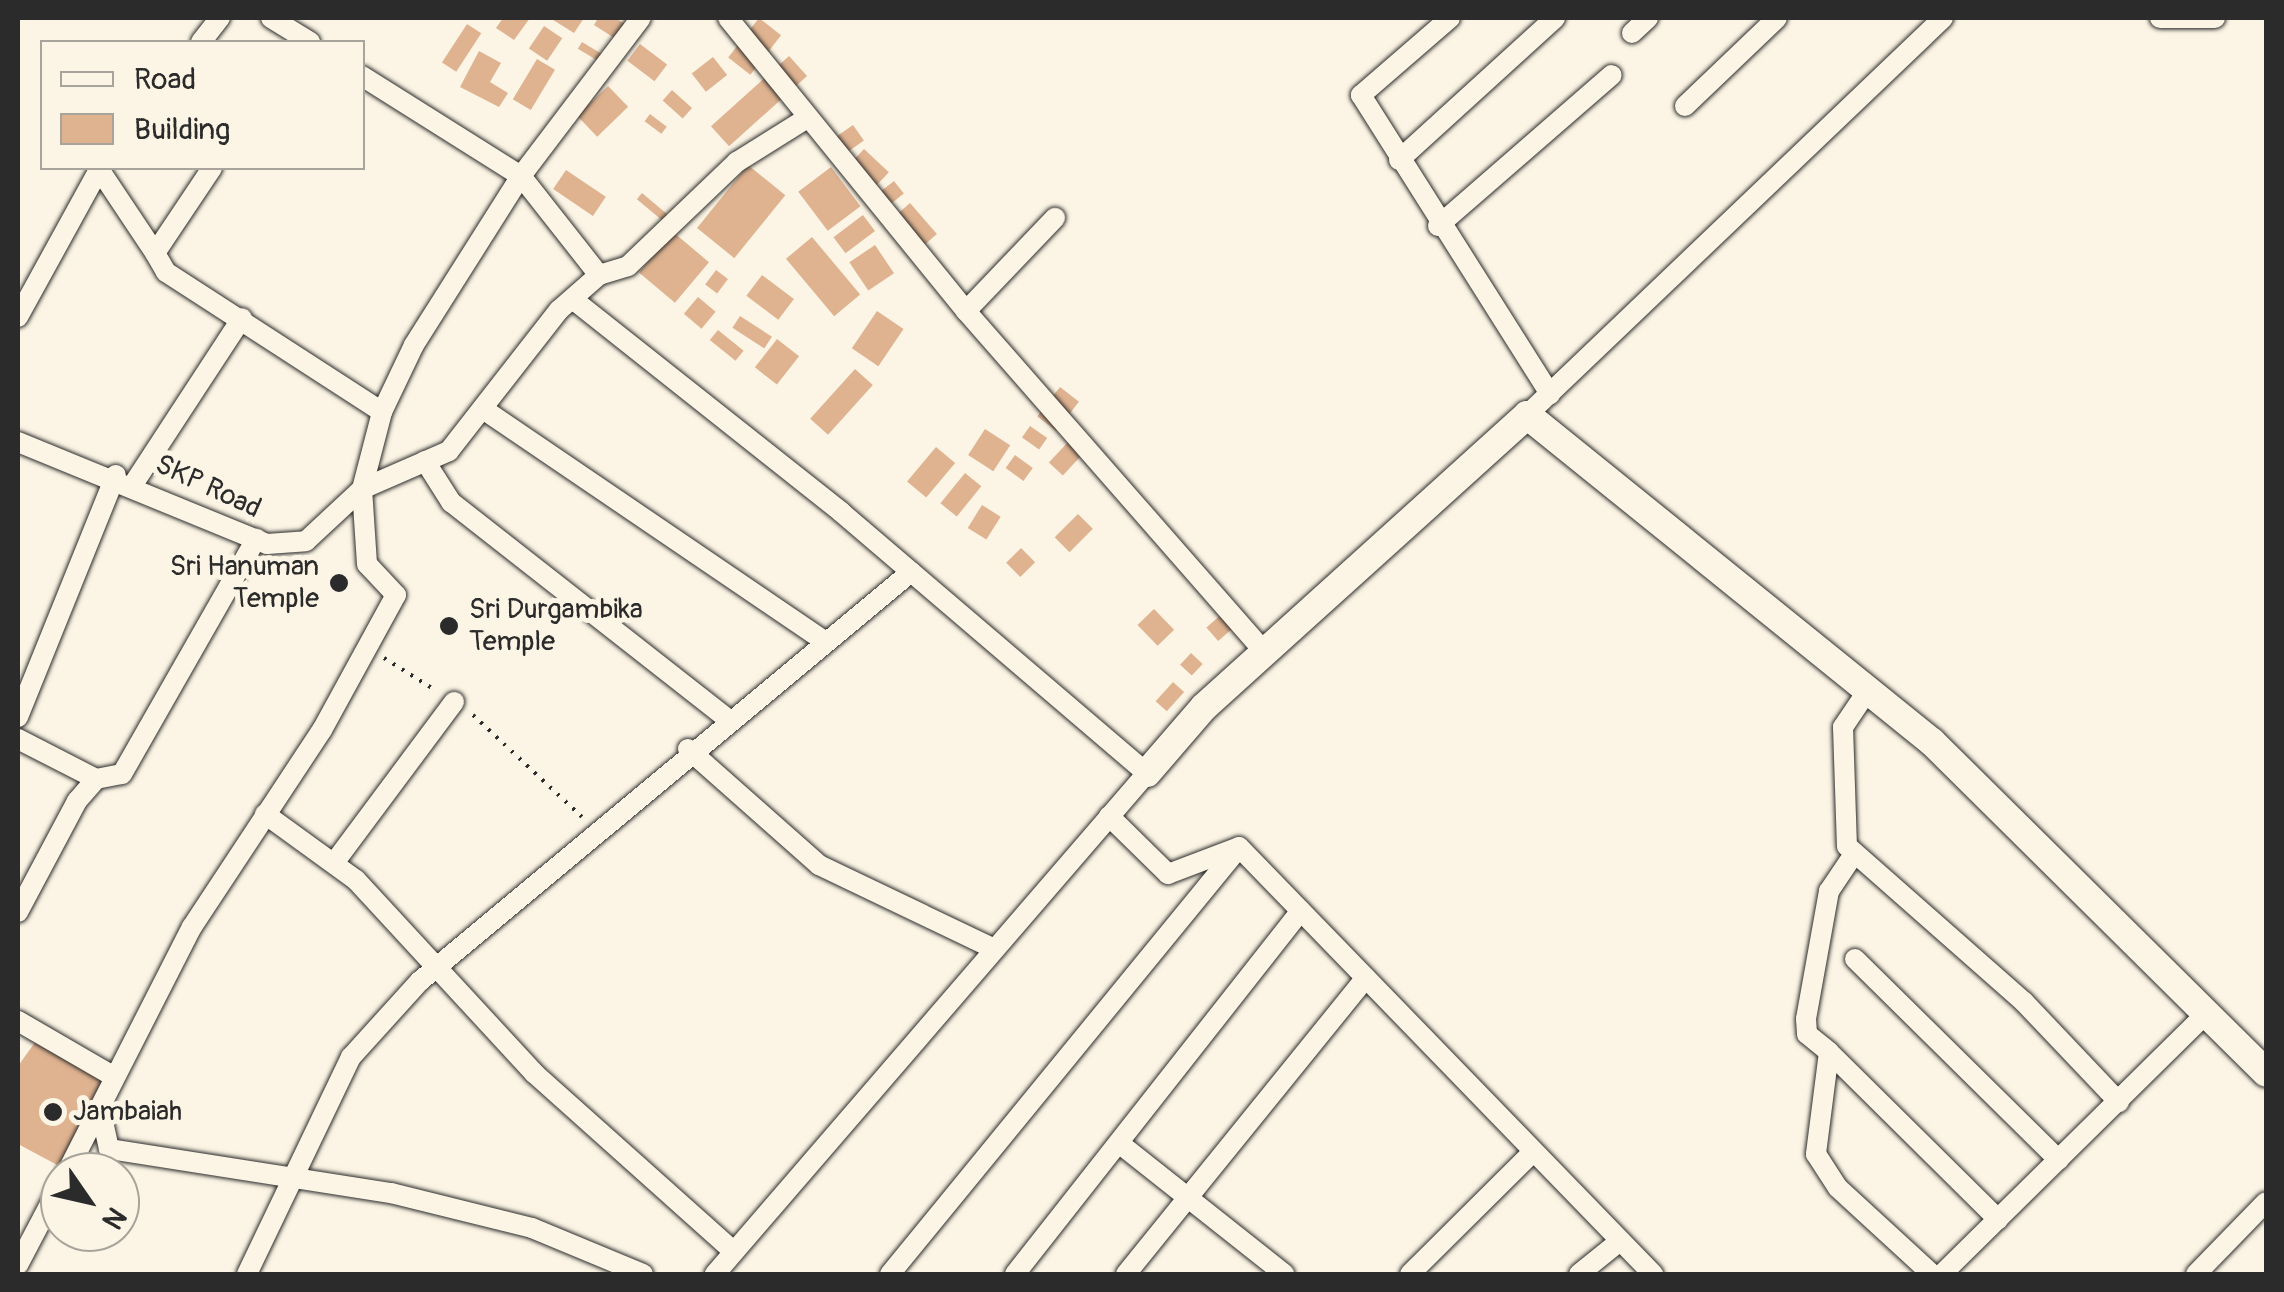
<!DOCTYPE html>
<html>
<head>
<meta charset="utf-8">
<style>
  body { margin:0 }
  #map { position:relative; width:2284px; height:1292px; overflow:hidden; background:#fcf5e5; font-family:Pangolin,sans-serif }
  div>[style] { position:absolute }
  .building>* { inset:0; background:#dfb390; transform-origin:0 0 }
  .path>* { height:4px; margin-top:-2px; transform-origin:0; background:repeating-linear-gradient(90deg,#2b2b2b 0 2.5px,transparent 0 10.5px) }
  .roads { filter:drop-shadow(0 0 2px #2b2b2b) drop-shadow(0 0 2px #2b2b2b) }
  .street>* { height:20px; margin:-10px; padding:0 10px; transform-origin:10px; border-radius:10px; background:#fcf5e5 }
  .secondary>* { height:28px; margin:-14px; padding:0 14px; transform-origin:14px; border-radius:14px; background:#fcf5e5 }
  .dots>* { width:28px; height:28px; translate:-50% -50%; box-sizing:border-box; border:5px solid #fcf5e5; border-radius:50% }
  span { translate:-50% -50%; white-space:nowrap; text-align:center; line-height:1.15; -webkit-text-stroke:10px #fcf5e5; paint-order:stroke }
  .street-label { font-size:28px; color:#2b2b2b }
  .poi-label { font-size:28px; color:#2b2b2b }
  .right { translate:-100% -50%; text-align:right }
  .left { translate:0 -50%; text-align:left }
  .frame { position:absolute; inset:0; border:20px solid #2b2b2b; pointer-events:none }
  .legend { position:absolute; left:40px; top:40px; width:325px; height:130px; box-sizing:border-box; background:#fcf5e5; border:2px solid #a8a49b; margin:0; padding:12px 18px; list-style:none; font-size:30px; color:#2b2b2b }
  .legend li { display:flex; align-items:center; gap:20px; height:50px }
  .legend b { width:50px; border:2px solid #a8a49b }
  .north { position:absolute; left:40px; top:1152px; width:100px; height:100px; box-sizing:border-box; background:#fcf5e5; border:2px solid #a8a49b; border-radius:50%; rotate:124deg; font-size:28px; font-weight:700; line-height:40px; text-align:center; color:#2b2b2b }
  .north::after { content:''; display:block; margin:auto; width:35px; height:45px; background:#2b2b2b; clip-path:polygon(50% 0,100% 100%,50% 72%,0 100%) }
</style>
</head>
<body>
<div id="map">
  <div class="building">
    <div style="clip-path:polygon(503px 18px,530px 18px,514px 40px,496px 28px)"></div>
    <div style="clip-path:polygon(550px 18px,584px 18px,574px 33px)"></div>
    <div style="clip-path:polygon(598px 18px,615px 18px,629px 26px,619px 41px,594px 25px)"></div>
    <div style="left:759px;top:18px;width:28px;height:50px;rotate:38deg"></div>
    <div style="left:467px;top:24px;width:17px;height:46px;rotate:33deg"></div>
    <div style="left:544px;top:26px;width:22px;height:27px;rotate:34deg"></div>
    <div style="left:582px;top:42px;width:31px;height:8px;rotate:31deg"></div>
    <div style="left:640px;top:44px;width:34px;height:21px;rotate:37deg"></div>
    <div style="clip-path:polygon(479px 51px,501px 63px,490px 82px,508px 93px,499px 107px,460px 87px)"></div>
    <div style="left:789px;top:56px;width:27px;height:105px;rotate:48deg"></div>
    <div style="left:713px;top:57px;width:23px;height:27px;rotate:52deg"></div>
    <div style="left:537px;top:59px;width:21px;height:47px;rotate:31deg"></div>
    <div style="left:608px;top:86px;width:29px;height:43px;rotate:46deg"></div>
    <div style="left:672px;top:90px;width:27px;height:14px;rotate:42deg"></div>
    <div style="left:650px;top:114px;width:21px;height:9px;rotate:37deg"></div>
    <div style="left:853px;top:125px;width:19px;height:32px;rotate:55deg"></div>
    <div style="left:864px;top:149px;width:34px;height:33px;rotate:43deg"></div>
    <div style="left:748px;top:165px;width:48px;height:81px;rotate:39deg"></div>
    <div style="left:831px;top:167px;width:49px;height:41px;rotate:53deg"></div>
    <div style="left:566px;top:170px;width:48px;height:23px;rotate:34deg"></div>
    <div style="left:894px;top:181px;width:16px;height:24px;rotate:52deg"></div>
    <div style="left:642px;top:193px;width:38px;height:8px;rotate:40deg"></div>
    <div style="left:910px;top:203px;width:41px;height:22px;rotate:49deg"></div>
    <div style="left:863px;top:215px;width:20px;height:37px;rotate:53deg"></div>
    <div style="left:673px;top:232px;width:47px;height:53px;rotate:40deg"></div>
    <div style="left:812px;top:237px;width:75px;height:34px;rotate:50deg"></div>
    <div style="left:875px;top:245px;width:34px;height:31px;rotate:56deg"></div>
    <div style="left:716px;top:270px;width:15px;height:18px;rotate:37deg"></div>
    <div style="left:762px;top:275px;width:40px;height:26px;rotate:37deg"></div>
    <div style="left:698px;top:297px;width:23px;height:22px;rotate:40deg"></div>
    <div style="left:877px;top:311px;width:32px;height:45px;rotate:34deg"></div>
    <div style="left:740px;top:316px;width:38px;height:14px;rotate:33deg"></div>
    <div style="left:718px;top:330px;width:33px;height:13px;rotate:39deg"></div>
    <div style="left:777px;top:339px;width:28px;height:36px;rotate:38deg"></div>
    <div style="left:855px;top:369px;width:24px;height:67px;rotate:42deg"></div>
    <div style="left:1060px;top:387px;width:24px;height:37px;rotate:38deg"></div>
    <div style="left:1030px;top:426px;width:21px;height:14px;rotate:35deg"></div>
    <div style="left:985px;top:429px;width:30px;height:31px;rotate:33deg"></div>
    <div style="left:1068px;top:442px;width:19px;height:28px;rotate:43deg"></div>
    <div style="left:936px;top:447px;width:25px;height:45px;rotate:40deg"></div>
    <div style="left:1015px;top:455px;width:22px;height:16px;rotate:36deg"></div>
    <div style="left:965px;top:473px;width:21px;height:39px;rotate:39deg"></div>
    <div style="left:982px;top:505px;width:22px;height:27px;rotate:32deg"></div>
    <div style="left:1078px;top:514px;width:21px;height:33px;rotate:45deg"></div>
    <div style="left:1021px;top:548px;width:20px;height:21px;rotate:45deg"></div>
    <div style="left:1154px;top:609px;width:29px;height:23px;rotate:46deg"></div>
    <div style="left:1223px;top:613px;width:18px;height:22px;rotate:49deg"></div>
    <div style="left:1191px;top:653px;width:16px;height:16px;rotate:43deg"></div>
    <div style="left:1173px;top:682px;width:15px;height:26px;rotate:42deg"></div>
    <div style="clip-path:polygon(36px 1041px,104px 1080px,61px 1167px,18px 1144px,18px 1066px)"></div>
  </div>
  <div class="path">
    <div style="left:384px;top:658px;width:60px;rotate:32.1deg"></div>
    <div style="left:473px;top:715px;width:149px;rotate:43.1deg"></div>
  </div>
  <div class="roads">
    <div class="street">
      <div style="left:271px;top:18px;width:46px;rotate:31.6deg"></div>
      <div style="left:728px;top:18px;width:377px;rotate:50.9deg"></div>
      <div style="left:966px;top:311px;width:454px;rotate:48.8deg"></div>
      <div style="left:1450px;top:18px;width:118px;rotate:139.1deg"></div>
      <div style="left:1361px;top:95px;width:354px;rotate:57.7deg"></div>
      <div style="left:2160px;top:18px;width:55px"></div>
      <div style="left:1632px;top:33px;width:22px;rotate:-43deg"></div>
      <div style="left:201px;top:42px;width:31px;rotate:-52deg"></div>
      <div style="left:362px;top:76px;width:188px;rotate:32.2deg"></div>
      <div style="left:521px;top:176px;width:126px;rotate:51.8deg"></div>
      <div style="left:599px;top:275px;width:53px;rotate:138.8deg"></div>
      <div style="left:559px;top:310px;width:179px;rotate:128deg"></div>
      <div style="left:449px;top:451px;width:95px;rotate:156.4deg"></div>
      <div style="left:362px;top:489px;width:80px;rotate:-75.4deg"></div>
      <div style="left:382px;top:412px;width:74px;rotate:-64.5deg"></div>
      <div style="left:414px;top:345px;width:200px;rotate:-57.7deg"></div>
      <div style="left:521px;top:176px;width:198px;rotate:-52.8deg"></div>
      <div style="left:1685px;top:106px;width:127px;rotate:-43.7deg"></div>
      <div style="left:1399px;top:160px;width:211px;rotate:-42.3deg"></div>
      <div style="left:212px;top:168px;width:102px;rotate:123.8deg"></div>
      <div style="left:155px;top:253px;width:22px;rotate:60deg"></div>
      <div style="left:166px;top:272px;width:257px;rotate:32.9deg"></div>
      <div style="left:99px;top:169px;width:101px;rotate:56.3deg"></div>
      <div style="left:1438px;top:226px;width:230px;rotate:-41deg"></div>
      <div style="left:599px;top:275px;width:30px;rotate:-17deg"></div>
      <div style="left:628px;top:266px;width:151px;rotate:-43.7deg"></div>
      <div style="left:737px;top:162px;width:79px;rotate:-32.1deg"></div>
      <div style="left:575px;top:301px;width:340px;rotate:38.4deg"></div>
      <div style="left:841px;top:512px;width:402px;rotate:40.5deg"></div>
      <div style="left:1147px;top:773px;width:662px;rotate:130.77deg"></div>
      <div style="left:966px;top:311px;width:129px;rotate:-46.3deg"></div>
      <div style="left:18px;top:317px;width:170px;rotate:-61.2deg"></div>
      <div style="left:483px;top:409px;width:412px;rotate:34.2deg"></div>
      <div style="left:1527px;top:415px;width:575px;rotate:-43.66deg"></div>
      <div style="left:18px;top:442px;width:269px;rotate:22.3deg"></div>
      <div style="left:267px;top:544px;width:39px;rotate:-4deg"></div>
      <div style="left:306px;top:541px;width:76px;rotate:-42.9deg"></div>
      <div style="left:425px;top:461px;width:49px;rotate:57.6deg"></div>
      <div style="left:451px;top:502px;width:350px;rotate:38.1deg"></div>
      <div style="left:134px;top:483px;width:197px;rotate:-56.8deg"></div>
      <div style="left:1868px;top:690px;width:45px;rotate:124deg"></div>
      <div style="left:1843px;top:727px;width:119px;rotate:88.1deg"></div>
      <div style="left:1847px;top:846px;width:236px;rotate:41.4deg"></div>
      <div style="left:2024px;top:1002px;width:138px;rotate:46.5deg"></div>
      <div style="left:18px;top:717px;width:261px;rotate:-68deg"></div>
      <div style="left:18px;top:739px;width:88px;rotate:27.1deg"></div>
      <div style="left:688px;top:749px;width:175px;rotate:41.5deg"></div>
      <div style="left:819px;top:865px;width:194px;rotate:25.6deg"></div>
      <div style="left:265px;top:814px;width:112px;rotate:36deg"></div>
      <div style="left:356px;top:880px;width:263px;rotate:47.3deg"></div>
      <div style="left:534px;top:1073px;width:268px;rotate:41.8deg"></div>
      <div style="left:1109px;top:816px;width:83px;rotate:44.5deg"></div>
      <div style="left:1168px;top:874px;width:76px;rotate:-20.8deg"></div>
      <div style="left:1239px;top:847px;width:595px;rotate:45.89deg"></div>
      <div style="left:1854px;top:854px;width:45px;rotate:124deg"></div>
      <div style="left:1829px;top:891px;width:130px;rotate:100.2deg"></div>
      <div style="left:1806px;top:1019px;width:15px;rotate:86deg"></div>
      <div style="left:1807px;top:1034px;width:28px;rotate:39deg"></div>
      <div style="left:1829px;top:1052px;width:103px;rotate:97.3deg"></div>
      <div style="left:1816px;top:1154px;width:40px;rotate:57.1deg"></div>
      <div style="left:1838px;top:1188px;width:127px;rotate:42.5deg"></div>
      <div style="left:334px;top:863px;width:201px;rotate:-53.3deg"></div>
      <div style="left:18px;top:912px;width:126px;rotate:-62deg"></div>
      <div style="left:77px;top:801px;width:29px;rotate:-49deg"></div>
      <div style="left:96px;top:779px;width:26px;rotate:-11deg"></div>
      <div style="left:122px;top:774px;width:271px;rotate:-60.3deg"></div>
      <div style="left:1855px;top:959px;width:286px;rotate:44.6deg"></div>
      <div style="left:18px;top:1021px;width:108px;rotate:30.1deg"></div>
      <div style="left:1829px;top:1052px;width:238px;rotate:44.7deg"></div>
      <div style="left:100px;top:1108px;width:42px;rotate:77.6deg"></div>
      <div style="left:109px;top:1149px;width:285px;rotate:8.9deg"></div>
      <div style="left:391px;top:1193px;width:145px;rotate:13.9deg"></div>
      <div style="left:532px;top:1228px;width:120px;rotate:22.5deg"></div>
      <div style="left:1119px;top:1143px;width:211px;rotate:38.4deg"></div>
      <div style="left:67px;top:1172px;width:275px;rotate:-63deg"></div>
      <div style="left:192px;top:927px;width:236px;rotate:-56.6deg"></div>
      <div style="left:322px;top:730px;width:154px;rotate:-61.3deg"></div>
      <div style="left:396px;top:595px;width:42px;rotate:-133.1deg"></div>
      <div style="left:367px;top:564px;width:75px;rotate:-93.8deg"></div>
      <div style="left:18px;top:1265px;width:90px;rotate:-62.3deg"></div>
      <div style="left:247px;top:1274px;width:241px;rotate:-64.4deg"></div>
      <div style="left:351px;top:1057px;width:103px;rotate:-47.8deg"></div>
      <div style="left:420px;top:981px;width:639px;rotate:-39.79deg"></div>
      <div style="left:890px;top:1274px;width:548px;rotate:-50.7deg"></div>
      <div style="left:1015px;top:1274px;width:462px;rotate:-51.8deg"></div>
      <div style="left:1126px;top:1274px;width:381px;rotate:-51deg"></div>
      <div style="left:1410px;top:1274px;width:173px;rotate:-44.8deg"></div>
      <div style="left:1579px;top:1274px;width:53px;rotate:-38.8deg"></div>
      <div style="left:1942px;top:1274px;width:372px;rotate:-44.6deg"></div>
      <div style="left:2196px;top:1274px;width:100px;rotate:-45.8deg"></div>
    </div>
    <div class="secondary">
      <div style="left:1147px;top:773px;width:87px;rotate:-49.2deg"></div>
      <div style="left:1204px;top:707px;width:435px;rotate:-42.1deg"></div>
      <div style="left:1527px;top:415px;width:521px;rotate:38.92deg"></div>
      <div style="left:1932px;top:742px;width:470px;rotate:44.7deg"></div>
    </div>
  </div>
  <div class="dots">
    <div style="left:339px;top:583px;background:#2b2b2b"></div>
    <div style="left:449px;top:626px;background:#2b2b2b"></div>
    <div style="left:53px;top:1112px;background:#2b2b2b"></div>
  </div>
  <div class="street-label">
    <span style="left:208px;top:487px;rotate:25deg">SKP Road</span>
  </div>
  <div class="poi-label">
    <span class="right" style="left:319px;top:583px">Sri Hanuman<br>Temple</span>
    <span class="left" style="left:469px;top:626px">Sri Durgambika<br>Temple</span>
    <span class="left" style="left:73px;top:1112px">Jambaiah</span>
  </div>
  <div class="frame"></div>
  <ul class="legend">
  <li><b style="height:12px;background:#fcf5e5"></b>Road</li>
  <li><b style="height:28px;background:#dfb390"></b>Building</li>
  </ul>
  <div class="north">N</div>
</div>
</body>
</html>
